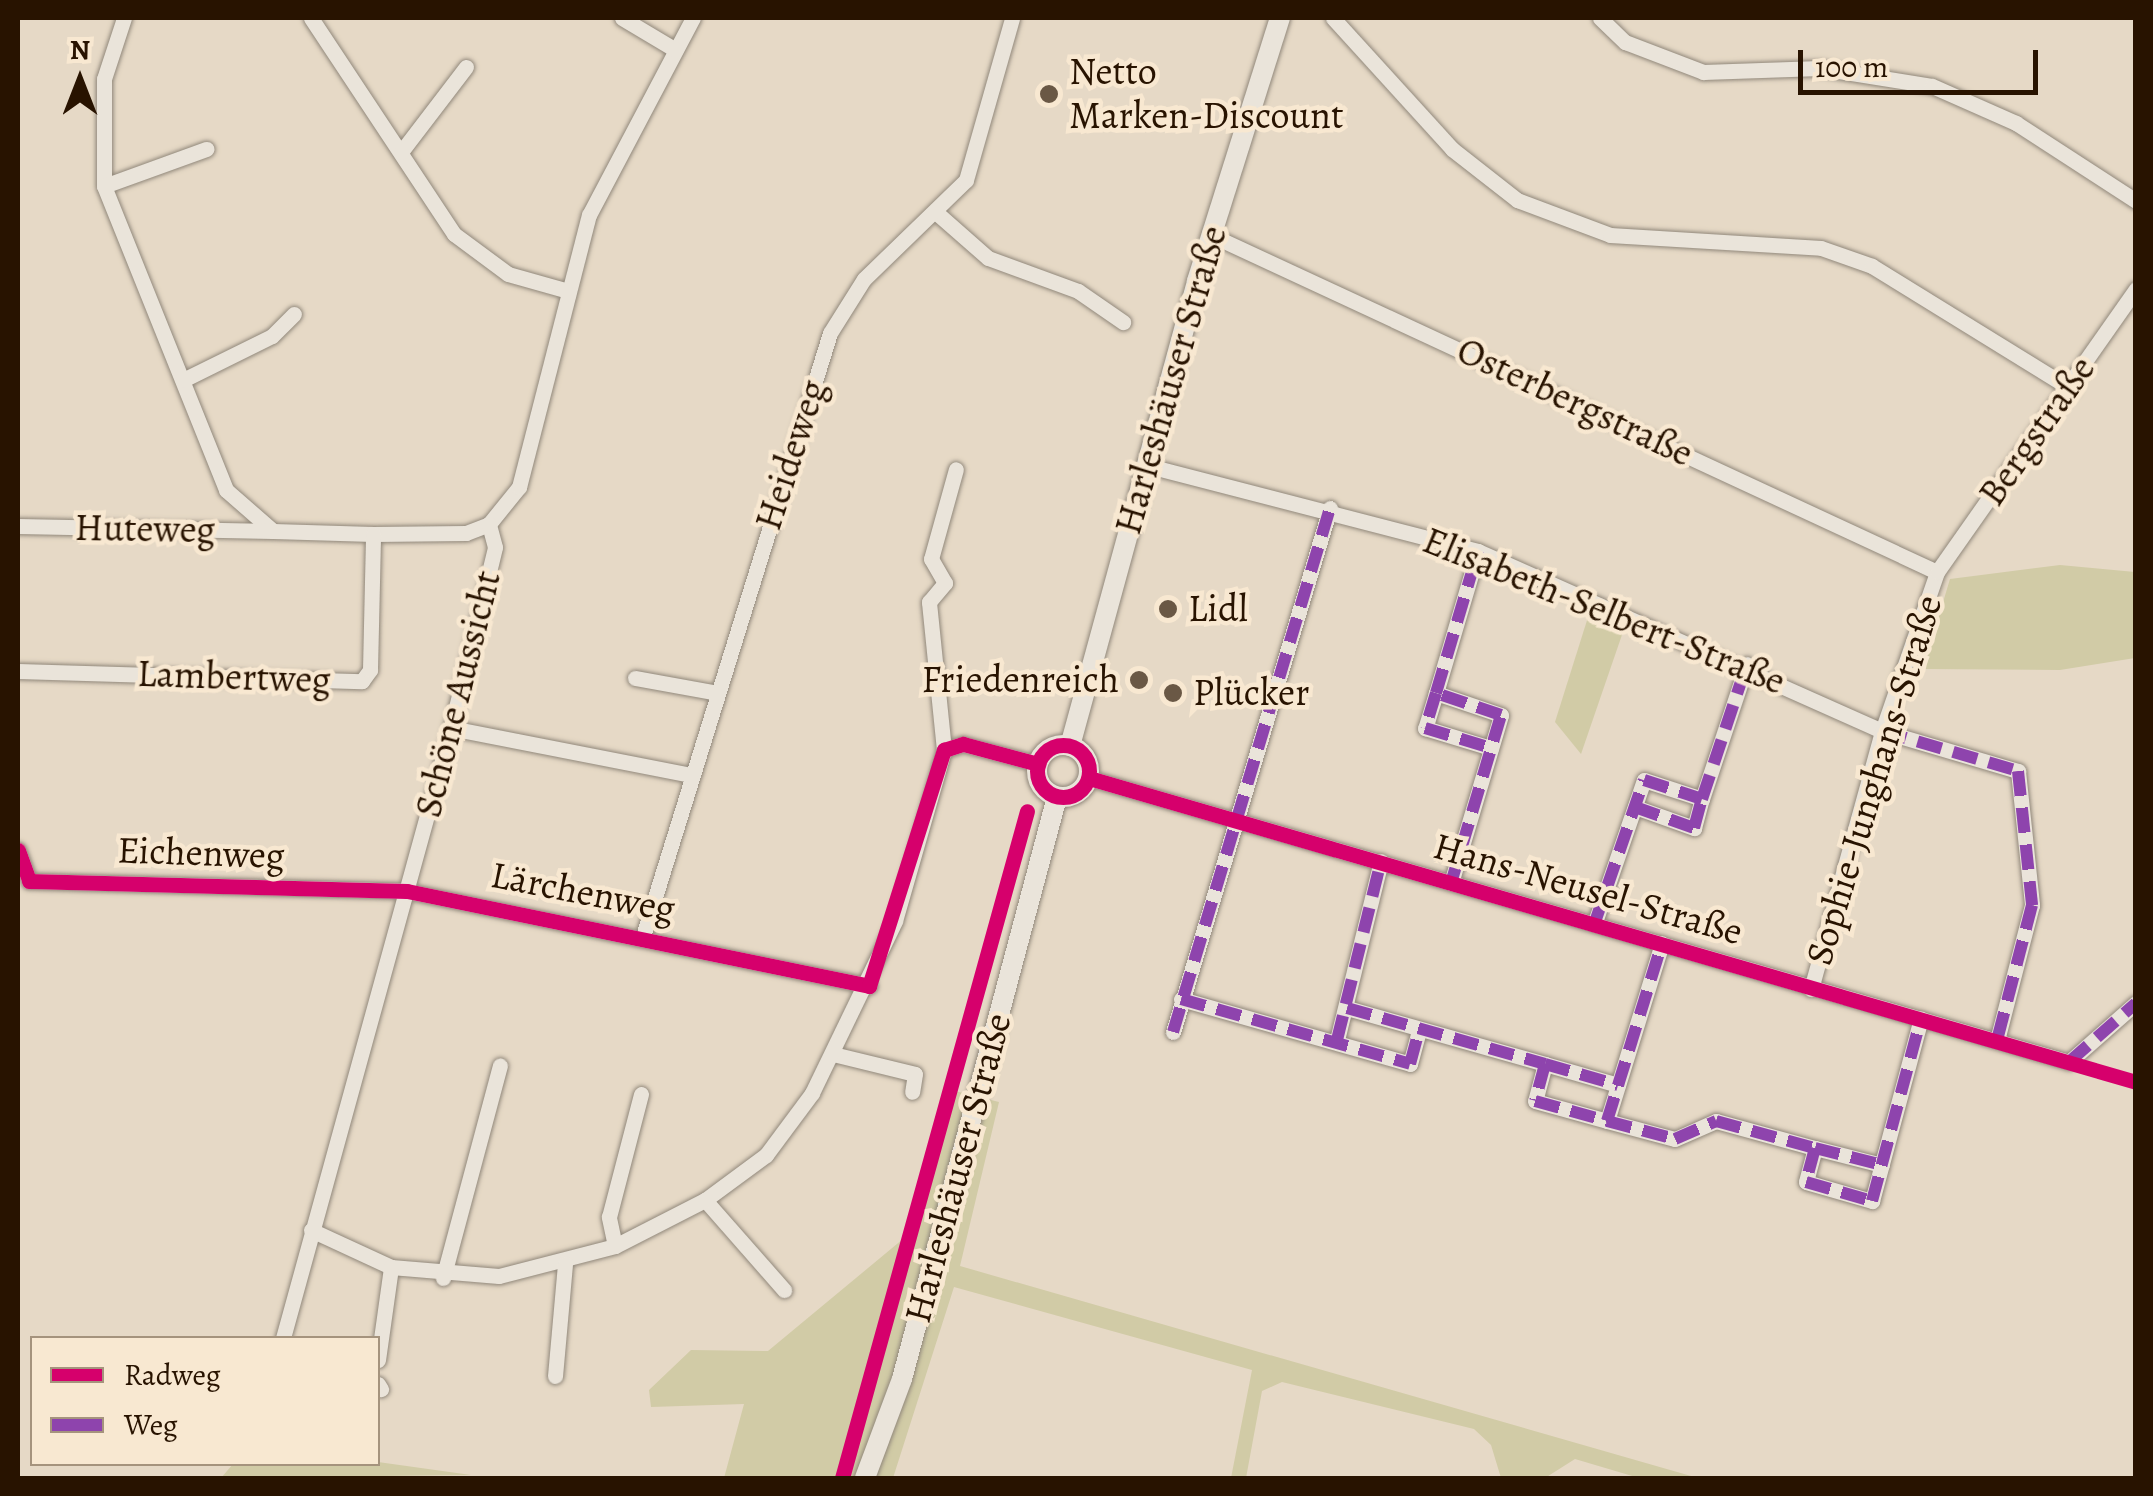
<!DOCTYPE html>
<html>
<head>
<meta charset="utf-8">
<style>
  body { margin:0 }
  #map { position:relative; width:2153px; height:1496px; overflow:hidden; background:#e6d9c6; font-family:Alegreya,serif }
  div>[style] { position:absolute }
  .green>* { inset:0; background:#d1cba6 }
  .roads { filter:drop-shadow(0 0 2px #91887b) drop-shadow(0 0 2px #91887b) }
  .minor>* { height:15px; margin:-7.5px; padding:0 7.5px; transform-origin:7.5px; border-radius:7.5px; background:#eae4da }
  .secondary>* { height:20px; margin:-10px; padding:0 10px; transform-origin:10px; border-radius:10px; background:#eae4da }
  .secondary>.ring { margin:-10px; padding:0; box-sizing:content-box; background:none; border:20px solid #eae4da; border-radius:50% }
  .quiet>* { height:12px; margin-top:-6px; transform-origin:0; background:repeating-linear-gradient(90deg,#8e44ad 0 25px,transparent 0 37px) }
  .cycleway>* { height:15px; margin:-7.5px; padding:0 7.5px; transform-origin:7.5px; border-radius:7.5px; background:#d6006c }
  .cycleway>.ring { margin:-7.5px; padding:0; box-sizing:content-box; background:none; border:15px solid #d6006c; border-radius:50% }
  .dots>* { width:28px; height:28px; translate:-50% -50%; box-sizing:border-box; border:5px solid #f8e8d1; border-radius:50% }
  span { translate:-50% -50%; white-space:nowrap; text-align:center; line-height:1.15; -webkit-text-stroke:9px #f8e8d1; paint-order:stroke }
  .poi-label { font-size:38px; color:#281300 }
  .left { translate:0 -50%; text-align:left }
  .right { translate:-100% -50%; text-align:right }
  .street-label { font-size:38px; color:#281300 }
  .frame { position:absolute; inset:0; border:20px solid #281300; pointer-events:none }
  .legend { position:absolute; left:30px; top:1336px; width:350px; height:130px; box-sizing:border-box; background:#f8e8d1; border:2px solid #a5937d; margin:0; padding:12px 18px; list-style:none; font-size:30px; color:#281300 }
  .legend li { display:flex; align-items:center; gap:20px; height:50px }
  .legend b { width:50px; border:2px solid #a5937d }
  .north { position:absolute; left:30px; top:30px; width:100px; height:100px; -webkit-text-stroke:8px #f8e8d1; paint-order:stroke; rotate:0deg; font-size:28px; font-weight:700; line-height:40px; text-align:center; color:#281300 }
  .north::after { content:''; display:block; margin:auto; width:35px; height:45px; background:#281300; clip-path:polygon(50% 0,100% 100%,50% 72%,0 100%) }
  .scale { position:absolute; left:1798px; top:50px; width:240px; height:45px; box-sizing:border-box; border:5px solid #281300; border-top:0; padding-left:12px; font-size:30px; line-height:35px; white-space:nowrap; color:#281300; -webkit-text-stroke:8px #f8e8d1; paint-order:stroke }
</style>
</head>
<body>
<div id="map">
  <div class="green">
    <div style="clip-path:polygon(2060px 565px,2135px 572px,2135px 658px,2060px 670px,1923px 669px,1950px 579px)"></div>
    <div style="clip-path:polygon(1589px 614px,1624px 629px,1581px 754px,1555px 722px)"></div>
    <div style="clip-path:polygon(947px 1089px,999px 1102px,960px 1266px,1698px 1478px,1639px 1478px,1575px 1459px,1545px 1478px,1501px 1478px,1491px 1445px,1474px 1429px,1282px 1382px,1262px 1391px,1246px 1478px,1231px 1478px,1252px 1370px,954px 1287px,893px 1478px,724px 1478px,744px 1404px,651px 1407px,649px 1390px,691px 1350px,768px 1351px,909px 1234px)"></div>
    <div style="clip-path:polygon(378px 1462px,471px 1475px,221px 1478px,233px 1464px)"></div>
  </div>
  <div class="roads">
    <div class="minor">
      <div style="left:124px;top:18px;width:64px;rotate:108.2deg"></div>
      <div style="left:104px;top:79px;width:107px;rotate:90deg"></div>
      <div style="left:104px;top:186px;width:328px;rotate:68.1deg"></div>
      <div style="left:226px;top:490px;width:62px;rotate:41.1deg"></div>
      <div style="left:273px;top:531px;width:100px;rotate:1.7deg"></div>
      <div style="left:373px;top:534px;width:93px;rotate:-0.6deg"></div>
      <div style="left:466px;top:533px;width:25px;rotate:-21deg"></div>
      <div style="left:489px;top:524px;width:48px;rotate:-51deg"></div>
      <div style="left:519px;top:487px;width:281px;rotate:-75.6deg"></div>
      <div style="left:589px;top:215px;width:223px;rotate:-62.2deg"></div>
      <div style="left:311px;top:18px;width:259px;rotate:56.5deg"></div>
      <div style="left:454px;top:234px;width:67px;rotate:36.5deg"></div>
      <div style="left:508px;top:274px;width:59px;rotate:15.7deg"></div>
      <div style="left:622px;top:18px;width:61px;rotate:30.8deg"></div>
      <div style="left:1333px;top:18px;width:177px;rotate:47.7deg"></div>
      <div style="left:1452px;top:149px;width:83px;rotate:38.1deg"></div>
      <div style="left:1517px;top:200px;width:99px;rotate:20.6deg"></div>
      <div style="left:1610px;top:235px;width:211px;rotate:3.5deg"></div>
      <div style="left:1821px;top:248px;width:54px;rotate:19.4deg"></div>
      <div style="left:1872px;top:266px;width:234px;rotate:31.7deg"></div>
      <div style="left:1600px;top:18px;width:35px;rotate:44deg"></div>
      <div style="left:1625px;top:42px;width:84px;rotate:21deg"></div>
      <div style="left:1703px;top:72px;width:117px;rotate:-2deg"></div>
      <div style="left:1820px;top:68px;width:113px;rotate:9.1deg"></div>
      <div style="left:1932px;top:86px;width:92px;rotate:23.8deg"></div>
      <div style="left:2016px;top:123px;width:143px;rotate:33deg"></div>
      <div style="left:401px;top:152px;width:107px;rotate:-52.6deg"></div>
      <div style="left:104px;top:186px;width:109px;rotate:-19.9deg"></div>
      <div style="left:939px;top:215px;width:65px;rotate:41.3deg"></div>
      <div style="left:988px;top:258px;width:96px;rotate:20.1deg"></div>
      <div style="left:1078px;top:291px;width:55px;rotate:34.6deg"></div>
      <div style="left:1211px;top:235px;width:800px;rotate:24.9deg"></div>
      <div style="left:183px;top:380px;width:99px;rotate:-26.3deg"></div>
      <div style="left:272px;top:336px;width:31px;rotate:-45deg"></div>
      <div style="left:1145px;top:465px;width:344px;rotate:14.5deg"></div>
      <div style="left:1478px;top:551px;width:442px;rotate:24deg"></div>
      <div style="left:1882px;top:731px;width:142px;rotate:16.4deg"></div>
      <div style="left:2018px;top:771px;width:135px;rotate:84deg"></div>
      <div style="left:2032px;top:905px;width:139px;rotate:104.5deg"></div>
      <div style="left:18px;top:526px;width:255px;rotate:1.1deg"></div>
      <div style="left:18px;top:671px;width:344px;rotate:1.7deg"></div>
      <div style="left:362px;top:681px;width:14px;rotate:-54deg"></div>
      <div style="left:370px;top:670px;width:136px;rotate:-88.7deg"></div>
      <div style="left:635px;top:678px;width:79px;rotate:10.2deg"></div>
      <div style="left:1436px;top:693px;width:37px;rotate:107deg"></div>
      <div style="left:1425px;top:728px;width:69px;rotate:16.9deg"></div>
      <div style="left:451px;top:728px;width:239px;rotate:11.1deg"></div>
      <div style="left:944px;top:750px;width:149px;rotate:-95.8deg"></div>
      <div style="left:929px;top:602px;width:25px;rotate:-50deg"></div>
      <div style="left:945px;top:583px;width:28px;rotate:-120deg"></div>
      <div style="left:931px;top:559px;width:93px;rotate:-74.5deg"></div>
      <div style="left:1089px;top:778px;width:1020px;rotate:16.16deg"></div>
      <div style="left:2069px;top:1062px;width:89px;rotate:-41.4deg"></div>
      <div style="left:1635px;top:807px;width:63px;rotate:19.6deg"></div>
      <div style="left:1694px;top:828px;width:30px;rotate:-75deg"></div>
      <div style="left:18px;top:850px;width:33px;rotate:70deg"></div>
      <div style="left:29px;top:881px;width:378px;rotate:1.5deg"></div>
      <div style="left:407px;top:891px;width:472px;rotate:11.6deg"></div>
      <div style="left:1451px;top:883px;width:175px;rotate:-73.4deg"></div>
      <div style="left:1501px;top:715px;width:69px;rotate:-161.3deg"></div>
      <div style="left:1436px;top:693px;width:148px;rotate:-73.5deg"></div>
      <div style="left:1595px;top:922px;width:150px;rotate:-71deg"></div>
      <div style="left:1644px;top:780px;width:61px;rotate:18.1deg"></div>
      <div style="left:1702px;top:799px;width:142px;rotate:-71.6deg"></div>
      <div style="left:643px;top:936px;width:631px;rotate:-72.77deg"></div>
      <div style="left:830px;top:333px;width:64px;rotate:-57.8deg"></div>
      <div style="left:864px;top:279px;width:142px;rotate:-44.1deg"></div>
      <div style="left:966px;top:180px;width:168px;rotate:-74.1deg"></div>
      <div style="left:1811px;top:989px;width:268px;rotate:-74.6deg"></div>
      <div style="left:1882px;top:731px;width:168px;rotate:-70.9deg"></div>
      <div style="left:1937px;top:572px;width:346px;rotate:-54.9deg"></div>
      <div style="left:1181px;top:999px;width:238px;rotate:15.8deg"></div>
      <div style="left:1410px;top:1064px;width:35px;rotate:-75deg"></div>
      <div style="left:1347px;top:1008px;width:206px;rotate:15.8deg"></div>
      <div style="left:1545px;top:1064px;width:38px;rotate:105deg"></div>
      <div style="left:1535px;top:1101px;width:75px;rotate:15.5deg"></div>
      <div style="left:1607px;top:1121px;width:186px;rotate:-72.8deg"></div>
      <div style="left:1173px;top:1032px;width:547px;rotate:-73.32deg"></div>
      <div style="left:1337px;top:1040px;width:184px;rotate:-76.2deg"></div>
      <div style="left:833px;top:1054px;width:84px;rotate:13.7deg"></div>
      <div style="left:915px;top:1074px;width:18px;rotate:99deg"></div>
      <div style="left:1545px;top:1064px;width:76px;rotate:16deg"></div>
      <div style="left:1607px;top:1121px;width:70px;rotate:14.8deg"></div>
      <div style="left:1675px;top:1139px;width:45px;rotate:-23.7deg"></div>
      <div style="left:1716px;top:1121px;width:103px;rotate:15.3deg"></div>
      <div style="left:1815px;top:1148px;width:35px;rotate:105deg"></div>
      <div style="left:1806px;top:1182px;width:69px;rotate:16.1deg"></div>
      <div style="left:1872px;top:1201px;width:189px;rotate:-75deg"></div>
      <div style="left:1815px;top:1148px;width:69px;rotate:14.2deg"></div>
      <div style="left:705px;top:1200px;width:120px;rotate:48.7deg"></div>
      <div style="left:311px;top:1230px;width:88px;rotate:24.8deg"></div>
      <div style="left:391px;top:1267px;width:108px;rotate:4.8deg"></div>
      <div style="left:499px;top:1276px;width:120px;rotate:-14.5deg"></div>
      <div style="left:615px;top:1246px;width:101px;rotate:-27.1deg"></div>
      <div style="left:705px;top:1200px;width:76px;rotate:-36.4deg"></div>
      <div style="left:766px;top:1155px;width:77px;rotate:-53.4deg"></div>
      <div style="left:812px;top:1093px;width:191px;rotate:-64.2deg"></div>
      <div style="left:895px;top:921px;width:178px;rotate:-74deg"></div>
      <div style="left:944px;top:750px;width:20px;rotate:-18deg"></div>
      <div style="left:963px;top:744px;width:78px;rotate:14.9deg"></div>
      <div style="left:615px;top:1246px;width:30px;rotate:-102deg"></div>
      <div style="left:609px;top:1217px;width:127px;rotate:-75.4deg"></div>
      <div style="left:443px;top:1278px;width:220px;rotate:-75deg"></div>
      <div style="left:283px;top:1338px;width:633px;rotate:-74.6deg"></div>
      <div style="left:451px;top:728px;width:186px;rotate:-76.3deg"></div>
      <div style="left:495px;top:547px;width:24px;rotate:-105deg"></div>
      <div style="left:378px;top:1360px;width:94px;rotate:-82deg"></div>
      <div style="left:555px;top:1376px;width:113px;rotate:-84.9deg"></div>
      <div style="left:378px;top:1384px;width:6px;rotate:59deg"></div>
    </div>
    <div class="secondary">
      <div class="ring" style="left:1037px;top:745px;width:32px;height:32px"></div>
      <div style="left:1070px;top:746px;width:482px;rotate:-74.7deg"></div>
      <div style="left:1197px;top:281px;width:276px;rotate:-72.5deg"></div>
      <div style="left:865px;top:1478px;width:106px;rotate:-69.5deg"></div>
      <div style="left:902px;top:1379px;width:602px;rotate:-75.09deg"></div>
    </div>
  </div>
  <div class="quiet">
    <div style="left:1436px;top:693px;width:37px;rotate:107deg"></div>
    <div style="left:1425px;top:728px;width:69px;rotate:16.9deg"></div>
    <div style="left:1882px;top:731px;width:142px;rotate:16.4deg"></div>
    <div style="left:2018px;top:771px;width:135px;rotate:84deg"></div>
    <div style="left:2032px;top:905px;width:139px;rotate:104.5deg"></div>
    <div style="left:1635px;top:807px;width:63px;rotate:19.6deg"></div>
    <div style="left:1694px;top:828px;width:30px;rotate:-75deg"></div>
    <div style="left:1451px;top:883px;width:175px;rotate:-73.4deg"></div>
    <div style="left:1501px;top:715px;width:69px;rotate:-161.3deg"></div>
    <div style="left:1436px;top:693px;width:148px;rotate:-73.5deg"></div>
    <div style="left:1595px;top:922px;width:150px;rotate:-71deg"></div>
    <div style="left:1644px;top:780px;width:61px;rotate:18.1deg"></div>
    <div style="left:1702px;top:799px;width:142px;rotate:-71.6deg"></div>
    <div style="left:1181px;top:999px;width:238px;rotate:15.8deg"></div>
    <div style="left:1410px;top:1064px;width:35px;rotate:-75deg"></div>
    <div style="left:1347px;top:1008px;width:206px;rotate:15.8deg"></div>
    <div style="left:1545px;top:1064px;width:38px;rotate:105deg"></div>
    <div style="left:1535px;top:1101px;width:75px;rotate:15.5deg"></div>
    <div style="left:1607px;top:1121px;width:186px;rotate:-72.8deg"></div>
    <div style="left:1173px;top:1032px;width:547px;rotate:-73.32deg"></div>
    <div style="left:1337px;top:1040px;width:184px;rotate:-76.2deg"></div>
    <div style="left:2069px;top:1062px;width:89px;rotate:-41.4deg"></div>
    <div style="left:1545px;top:1064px;width:76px;rotate:16deg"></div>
    <div style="left:1607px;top:1121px;width:70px;rotate:14.8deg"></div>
    <div style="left:1675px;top:1139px;width:45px;rotate:-23.7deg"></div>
    <div style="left:1716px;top:1121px;width:103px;rotate:15.3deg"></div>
    <div style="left:1815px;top:1148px;width:35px;rotate:105deg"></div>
    <div style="left:1806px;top:1182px;width:69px;rotate:16.1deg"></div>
    <div style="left:1872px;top:1201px;width:189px;rotate:-75deg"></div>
    <div style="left:1815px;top:1148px;width:69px;rotate:14.2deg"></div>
  </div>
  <div class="cycleway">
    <div class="ring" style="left:1037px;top:745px;width:37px;height:37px"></div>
    <div style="left:1089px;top:778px;width:1090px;rotate:16.19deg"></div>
    <div style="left:18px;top:850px;width:33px;rotate:70deg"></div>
    <div style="left:29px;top:881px;width:378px;rotate:1.5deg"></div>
    <div style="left:407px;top:891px;width:472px;rotate:11.6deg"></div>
    <div style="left:869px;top:986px;width:248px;rotate:-72.4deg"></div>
    <div style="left:944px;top:750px;width:20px;rotate:-18deg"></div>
    <div style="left:963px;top:744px;width:78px;rotate:14.9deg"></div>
    <div style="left:842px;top:1478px;width:692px;rotate:-74.5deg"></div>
  </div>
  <div class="dots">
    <div style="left:1049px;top:94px;background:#6a5845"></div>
    <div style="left:1168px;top:609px;background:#6a5845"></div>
    <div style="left:1139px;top:680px;background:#6a5845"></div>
    <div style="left:1173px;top:693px;background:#6a5845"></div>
  </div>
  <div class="poi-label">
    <span class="left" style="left:1069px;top:94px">Netto<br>Marken-Discount</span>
    <span class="left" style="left:1188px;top:609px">Lidl</span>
    <span class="right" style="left:1119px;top:680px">Friedenreich</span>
    <span class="left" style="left:1193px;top:693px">Plücker</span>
  </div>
  <div class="street-label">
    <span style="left:1171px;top:380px;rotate:-74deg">Harleshäuser Straße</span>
    <span style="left:1575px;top:402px;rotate:25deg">Osterbergstraße</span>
    <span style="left:2037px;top:431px;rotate:-55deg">Bergstraße</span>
    <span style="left:791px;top:455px;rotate:-72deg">Heideweg</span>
    <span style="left:145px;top:529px;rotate:1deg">Huteweg</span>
    <span style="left:1604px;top:611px;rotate:22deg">Elisabeth-Selbert-Straße</span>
    <span style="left:234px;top:677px;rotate:2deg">Lambertweg</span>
    <span style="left:458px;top:694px;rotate:-76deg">Schöne Aussicht</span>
    <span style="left:1874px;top:780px;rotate:-73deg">Sophie-Junghans-Straße</span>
    <span style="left:201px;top:853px;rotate:2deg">Eichenweg</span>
    <span style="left:1588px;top:889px;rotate:16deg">Hans-Neusel-Straße</span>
    <span style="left:583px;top:892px;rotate:11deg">Lärchenweg</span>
    <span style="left:958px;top:1168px;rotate:-75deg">Harleshäuser Straße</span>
  </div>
  <div class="frame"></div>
  <ul class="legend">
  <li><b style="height:12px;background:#d6006c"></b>Radweg</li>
  <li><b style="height:12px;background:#8e44ad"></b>Weg</li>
  </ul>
  <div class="north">N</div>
  <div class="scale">100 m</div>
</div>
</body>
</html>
